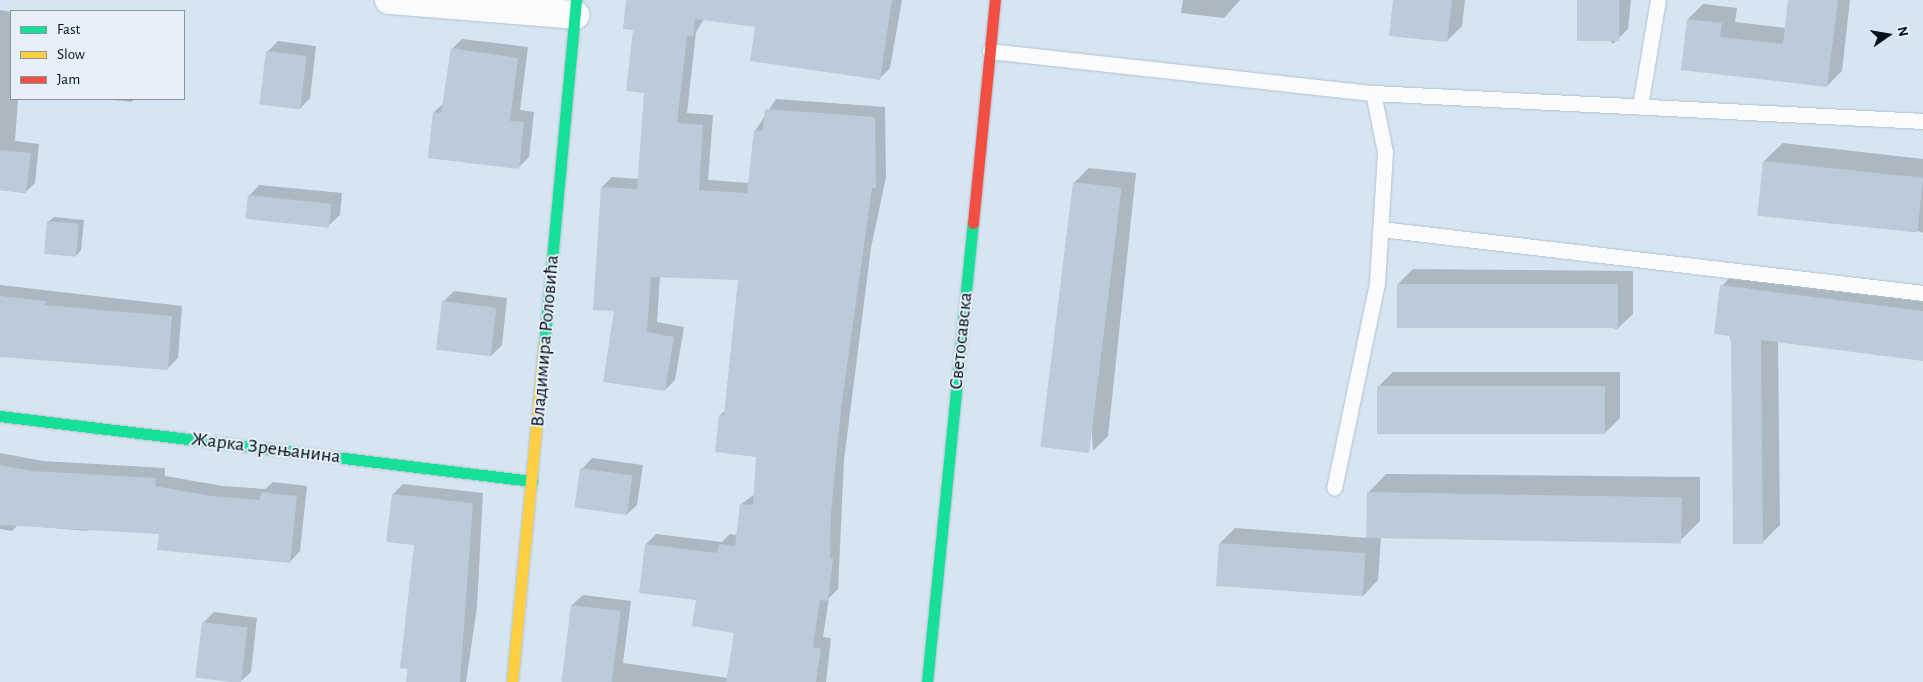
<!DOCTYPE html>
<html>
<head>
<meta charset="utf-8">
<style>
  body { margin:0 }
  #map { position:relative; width:1923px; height:682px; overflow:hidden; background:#d6e5f2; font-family:"Alegreya Sans",sans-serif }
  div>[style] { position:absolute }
  .shadow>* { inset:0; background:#0003 }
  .building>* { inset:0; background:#bbcbd9; transform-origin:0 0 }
  .roads { filter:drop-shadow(0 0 1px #b2c1cf) drop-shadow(0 0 1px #b2c1cf) }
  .lane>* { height:15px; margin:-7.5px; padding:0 7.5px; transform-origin:7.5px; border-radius:7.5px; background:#f9fbfd }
  .street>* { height:28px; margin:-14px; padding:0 14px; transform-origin:14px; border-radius:14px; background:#f9fbfd }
  .fast>* { height:11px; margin:-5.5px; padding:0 5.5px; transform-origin:5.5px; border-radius:5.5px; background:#16e098 }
  .slow>* { height:11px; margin:-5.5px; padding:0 5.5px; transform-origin:5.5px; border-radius:5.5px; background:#ffcf43 }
  .jam>* { height:11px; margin:-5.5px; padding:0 5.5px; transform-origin:5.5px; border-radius:5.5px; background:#f24e42 }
  span { translate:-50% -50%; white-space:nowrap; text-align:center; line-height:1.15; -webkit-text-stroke:4px #e7f0f9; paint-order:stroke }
  .street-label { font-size:20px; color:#000d1b }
  .legend { position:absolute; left:10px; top:10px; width:175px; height:90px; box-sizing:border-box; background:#e7f0f9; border:1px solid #8b95a0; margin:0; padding:6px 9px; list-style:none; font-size:15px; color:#000d1b }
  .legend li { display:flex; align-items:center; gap:10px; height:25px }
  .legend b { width:25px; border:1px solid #8b95a0 }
  .north { position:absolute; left:1863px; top:10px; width:50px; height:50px; -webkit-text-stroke:4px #e7f0f9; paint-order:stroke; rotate:77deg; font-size:14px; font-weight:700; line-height:20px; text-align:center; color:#000d1b }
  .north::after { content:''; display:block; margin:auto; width:18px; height:22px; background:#000d1b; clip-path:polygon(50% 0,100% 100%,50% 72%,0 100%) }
</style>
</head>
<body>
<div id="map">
  <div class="shadow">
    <div style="clip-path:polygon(628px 0,902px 0,890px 68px,879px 79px,756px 26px,704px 19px,696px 32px,687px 113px,713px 115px,708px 180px,749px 183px,755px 131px,776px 99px,885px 107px,886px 177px,871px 248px,844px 460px,838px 589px,829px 598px,823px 637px,831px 638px,826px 682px,563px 682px,572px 605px,583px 595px,631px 601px,623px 663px,728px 678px,735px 632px,646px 544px,656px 534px,722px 542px,730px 534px,738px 535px,741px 504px,755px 494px,758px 455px,720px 415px,726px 410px,739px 278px,660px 276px,657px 322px,684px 327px,675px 380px,665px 390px,615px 310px,602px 187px,612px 177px,639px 179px,645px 92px)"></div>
    <div style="clip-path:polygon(1183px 0,1240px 0,1224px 18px,1181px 13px)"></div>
    <div style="clip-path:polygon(1394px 0,1465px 0,1462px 26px,1447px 41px)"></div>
    <div style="clip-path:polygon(1578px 0,1631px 0,1628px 29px,1613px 44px)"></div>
    <div style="clip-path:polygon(1790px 0,1850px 0,1842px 71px,1827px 86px,1683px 69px,1688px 19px,1703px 4px,1737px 8px,1735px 22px,1786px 28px)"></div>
    <div style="clip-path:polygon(0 10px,11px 12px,11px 99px,18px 99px,15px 141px,39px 144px,35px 183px,25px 193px,0 190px)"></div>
    <div style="clip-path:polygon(462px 39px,528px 47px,520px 110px,534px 112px,529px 157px,518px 168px,434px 112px,444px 103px,452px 49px)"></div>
    <div style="clip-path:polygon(278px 41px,316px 46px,310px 98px,300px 109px,267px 52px)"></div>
    <div style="clip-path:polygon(105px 99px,135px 99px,131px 102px)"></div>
    <div style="clip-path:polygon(1783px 143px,1923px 159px,1923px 233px,1764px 161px)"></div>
    <div style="clip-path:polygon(1089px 168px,1136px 173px,1108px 436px,1093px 451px,1074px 183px)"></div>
    <div style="clip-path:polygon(259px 185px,342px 193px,340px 215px,329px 225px,249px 196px)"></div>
    <div style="clip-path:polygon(54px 217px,84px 220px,81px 250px,76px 256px,48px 222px)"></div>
    <div style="clip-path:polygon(1739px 268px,1923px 292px,1923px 360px,1778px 341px,1780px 525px,1763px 542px,1722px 286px)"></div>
    <div style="clip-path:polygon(1413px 269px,1633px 271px,1633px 314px,1617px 329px,1398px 284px)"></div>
    <div style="clip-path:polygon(0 285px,182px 306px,178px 358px,167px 369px,0 355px)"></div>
    <div style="clip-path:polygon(454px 291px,507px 298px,502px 345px,491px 356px,443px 302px)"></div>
    <div style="clip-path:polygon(1393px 372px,1620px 372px,1620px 418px,1605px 433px,1378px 387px)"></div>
    <div style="clip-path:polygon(0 453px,43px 461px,165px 468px,165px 476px,223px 486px,265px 489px,273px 482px,307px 486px,300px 551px,290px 562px,161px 533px,92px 526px,87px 531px,18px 525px,12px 531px,0 529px)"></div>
    <div style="clip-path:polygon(592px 458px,643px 465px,637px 505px,626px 515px,582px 469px)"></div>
    <div style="clip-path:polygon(1386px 474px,1700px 477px,1700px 521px,1682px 539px,1381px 537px,1378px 580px,1363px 596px,1220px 543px,1235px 528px,1368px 538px,1368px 493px)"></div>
    <div style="clip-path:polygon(403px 484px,483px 493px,477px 607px,466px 682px,407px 682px,415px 544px,393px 494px)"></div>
    <div style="clip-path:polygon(214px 612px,257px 618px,251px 672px,240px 682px,197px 677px,203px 623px)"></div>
  </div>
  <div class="building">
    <div style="clip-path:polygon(626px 0,892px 0,880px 80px,750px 61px,755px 27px,695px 19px,694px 36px,687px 36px,677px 123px,703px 125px,699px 190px,747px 193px,754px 130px,763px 131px,765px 109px,875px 117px,876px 189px,872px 188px,841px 409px,831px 513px,830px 558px,833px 559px,828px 601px,820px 600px,813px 647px,821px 649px,816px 682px,726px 682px,734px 633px,692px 626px,696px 600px,639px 593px,645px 544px,717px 553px,719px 544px,735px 546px,740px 504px,753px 505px,756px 457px,715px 452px,719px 415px,724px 415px,738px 280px,651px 277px,647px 332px,674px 337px,665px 391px,603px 382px,614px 311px,593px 310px,601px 187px,637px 189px,644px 93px,626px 91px,633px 30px,623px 29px)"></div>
    <div style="clip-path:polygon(1393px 0,1452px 0,1447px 42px,1389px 36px)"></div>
    <div style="left:1577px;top:0;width:42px;height:41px"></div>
    <div style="clip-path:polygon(1788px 0,1838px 0,1827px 87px,1681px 70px,1687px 19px,1722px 23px,1720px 37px,1783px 44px)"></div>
    <div style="clip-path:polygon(451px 48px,518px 58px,510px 121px,524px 122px,519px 169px,428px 158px,433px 112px,441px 113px)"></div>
    <div style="left:266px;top:51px;width:41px;height:54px;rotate:7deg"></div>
    <div style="clip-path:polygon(0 150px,31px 153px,26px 193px,0 190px)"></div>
    <div style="left:1763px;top:161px;width:161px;height:55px;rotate:6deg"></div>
    <div style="left:1073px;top:182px;width:49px;height:267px;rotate:7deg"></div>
    <div style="left:248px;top:195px;width:84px;height:24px;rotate:6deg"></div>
    <div style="left:47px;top:221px;width:32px;height:33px;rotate:5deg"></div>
    <div style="left:1397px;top:284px;width:221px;height:44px"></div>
    <div style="clip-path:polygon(1720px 285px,1923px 311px,1923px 361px,1761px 340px,1763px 544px,1733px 544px,1731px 336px,1714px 334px)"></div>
    <div style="clip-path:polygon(0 296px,46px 301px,45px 305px,172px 316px,168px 370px,0 357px)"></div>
    <div style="left:442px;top:301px;width:55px;height:49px;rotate:7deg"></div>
    <div style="left:1377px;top:386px;width:228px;height:48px"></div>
    <div style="clip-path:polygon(0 465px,32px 471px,156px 478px,155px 486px,212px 496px,260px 500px,261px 492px,297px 496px,290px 563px,157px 550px,159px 534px,0 525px)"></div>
    <div style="left:580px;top:468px;width:53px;height:40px;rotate:8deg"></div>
    <div style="left:1367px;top:492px;width:315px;height:46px;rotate:1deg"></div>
    <div style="clip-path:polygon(392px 494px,473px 503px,460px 682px,406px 682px,408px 669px,400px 668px,414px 545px,386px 542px)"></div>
    <div style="left:1219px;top:543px;width:147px;height:43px;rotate:4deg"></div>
    <div style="left:571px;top:605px;width:50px;height:78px;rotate:7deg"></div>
    <div style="left:202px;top:622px;width:46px;height:56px;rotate:7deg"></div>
  </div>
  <div class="roads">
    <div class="lane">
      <div style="left:990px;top:51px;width:385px;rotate:6.3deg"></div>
      <div style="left:1373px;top:93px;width:60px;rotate:78.5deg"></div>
      <div style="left:1385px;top:152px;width:131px;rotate:93.5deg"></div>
      <div style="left:1377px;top:283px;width:209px;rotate:101.8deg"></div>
      <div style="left:1373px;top:93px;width:551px;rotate:2.91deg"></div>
      <div style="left:1640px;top:106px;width:108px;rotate:-80.4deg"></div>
      <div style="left:1381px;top:229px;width:546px;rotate:6.73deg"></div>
    </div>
    <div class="street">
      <div style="left:389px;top:0;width:187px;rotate:4.6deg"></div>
    </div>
    <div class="fast">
      <div style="left:544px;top:346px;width:347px;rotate:-84.7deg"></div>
      <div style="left:0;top:416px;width:536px;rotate:6.97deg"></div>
      <div style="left:927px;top:682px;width:461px;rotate:-84.3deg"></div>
    </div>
    <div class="slow">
      <div style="left:512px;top:682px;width:338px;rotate:-84.6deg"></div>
    </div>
    <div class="jam">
      <div style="left:973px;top:223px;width:224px;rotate:-84.4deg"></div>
    </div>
  </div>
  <div class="street-label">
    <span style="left:545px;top:341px;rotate:-85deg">Владимира Роловића</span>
    <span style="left:961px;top:341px;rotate:-84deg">Светосавска</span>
    <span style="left:266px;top:448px;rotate:7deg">Жарка Зрењанина</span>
  </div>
  <ul class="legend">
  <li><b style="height:6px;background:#16e098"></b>Fast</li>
  <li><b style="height:6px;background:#ffcf43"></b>Slow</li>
  <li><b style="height:6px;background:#f24e42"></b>Jam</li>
  </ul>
  <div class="north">N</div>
</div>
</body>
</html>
